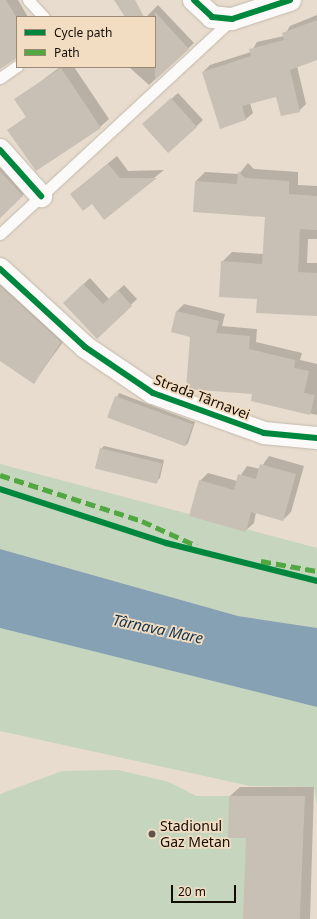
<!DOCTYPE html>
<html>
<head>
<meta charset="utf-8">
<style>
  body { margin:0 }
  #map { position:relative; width:317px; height:919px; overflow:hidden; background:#e7dccd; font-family:"Noto Sans",sans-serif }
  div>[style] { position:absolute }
  .green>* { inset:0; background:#c5d5be }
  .water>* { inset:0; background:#86a1b4 }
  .shadow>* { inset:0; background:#0003 }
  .building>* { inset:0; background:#c9c0b5; transform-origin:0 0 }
  .roads { filter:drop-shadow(0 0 1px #c2b9ad) drop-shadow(0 0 1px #c2b9ad) }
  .service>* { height:11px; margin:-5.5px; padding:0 5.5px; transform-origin:5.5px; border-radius:5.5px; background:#fbfaf8 }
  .minor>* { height:22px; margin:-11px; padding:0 11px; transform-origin:11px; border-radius:11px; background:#fbfaf8 }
  .quiet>* { height:5px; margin-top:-2.5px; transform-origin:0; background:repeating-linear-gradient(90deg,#51a840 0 10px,transparent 0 15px) }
  .cycleway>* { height:6px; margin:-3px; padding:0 3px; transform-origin:3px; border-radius:3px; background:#00873e }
  .dots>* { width:11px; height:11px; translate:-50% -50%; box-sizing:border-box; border:2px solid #f2ddc2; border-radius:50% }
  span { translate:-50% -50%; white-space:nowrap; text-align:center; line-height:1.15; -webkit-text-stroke:3.5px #f2ddc2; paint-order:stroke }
  .street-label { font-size:14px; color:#130c04 }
  .poi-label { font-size:14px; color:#130c04 }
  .left { translate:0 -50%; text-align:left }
  .water-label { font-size:15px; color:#0e324b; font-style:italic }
  .legend { position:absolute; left:16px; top:16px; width:140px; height:52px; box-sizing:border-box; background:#f2ddc2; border:1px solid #998976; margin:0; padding:5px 7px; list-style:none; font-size:12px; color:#130c04 }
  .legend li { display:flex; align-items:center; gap:8px; height:20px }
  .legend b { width:20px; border:1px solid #998976 }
  .scale { position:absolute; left:171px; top:885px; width:65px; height:18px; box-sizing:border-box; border:2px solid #130c04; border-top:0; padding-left:5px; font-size:12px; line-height:14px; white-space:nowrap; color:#130c04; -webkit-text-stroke:3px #f2ddc2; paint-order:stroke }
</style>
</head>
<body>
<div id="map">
  <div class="green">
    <div style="clip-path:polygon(0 464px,317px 548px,317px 628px,238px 616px,0 549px)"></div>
    <div style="clip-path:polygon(0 628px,317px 707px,317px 805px,314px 787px,250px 786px,0 731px)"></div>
    <div style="clip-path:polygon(118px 770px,169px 782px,196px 796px,305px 796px,300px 919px,0 919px,0 794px,62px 771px)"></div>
  </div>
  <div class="water">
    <div style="clip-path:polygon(0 549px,238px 616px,317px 628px,317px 707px,0 628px)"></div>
  </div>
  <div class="shadow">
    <div style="clip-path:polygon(0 0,18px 0,28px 17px,17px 17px,17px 57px,0 62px)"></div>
    <div style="clip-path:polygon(158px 5px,194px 43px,149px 85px,129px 67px,155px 67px,155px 17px,146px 17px)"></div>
    <div style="clip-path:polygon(317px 15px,317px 59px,297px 66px,306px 104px,299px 111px,277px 96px,250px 103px,253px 113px,246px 119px,221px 127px,203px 72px,210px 65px,251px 52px,257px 42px,284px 36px,290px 26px)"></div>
    <div style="clip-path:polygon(60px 67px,74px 67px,109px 119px,100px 127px,21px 96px)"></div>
    <div style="clip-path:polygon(178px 93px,203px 120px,169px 152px,150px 118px)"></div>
    <div style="clip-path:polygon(0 153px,31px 187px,0 218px)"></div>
    <div style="clip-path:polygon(117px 156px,128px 171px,164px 170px,104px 218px,92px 203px,71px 194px)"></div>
    <div style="clip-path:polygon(248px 163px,254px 169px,298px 172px,298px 185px,317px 186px,317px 239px,308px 239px,307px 263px,317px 263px,317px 315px,222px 262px,232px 252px,264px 254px,266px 216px,196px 181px,205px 172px,239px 174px)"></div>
    <div style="clip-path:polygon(90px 278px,109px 299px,124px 285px,137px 299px,97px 337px,70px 297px)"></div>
    <div style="clip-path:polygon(0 280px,68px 335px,34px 382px,0 358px)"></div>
    <div style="clip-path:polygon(184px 304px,225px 314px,222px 326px,257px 329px,256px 342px,302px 353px,300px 360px,317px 364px,317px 415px,252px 400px,254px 394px,191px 336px,177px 311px)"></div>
    <div style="clip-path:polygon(119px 393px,195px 422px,188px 443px,185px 446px,108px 417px)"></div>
    <div style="clip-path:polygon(104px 446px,164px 460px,160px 478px,157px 481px,101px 449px)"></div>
    <div style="clip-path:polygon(269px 456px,304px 466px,291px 512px,283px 520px,256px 512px,254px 523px,245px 531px,200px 481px,208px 473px,237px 481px,247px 466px,260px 469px)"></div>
    <div style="clip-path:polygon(240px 787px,314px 787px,310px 919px,244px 919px,247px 837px,230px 796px)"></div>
  </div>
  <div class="building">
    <div style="clip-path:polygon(0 0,6px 0,17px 18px,17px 58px,0 69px)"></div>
    <div style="clip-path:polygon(114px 0,135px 0,144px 17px,125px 17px)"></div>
    <div style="clip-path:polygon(155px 12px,189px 49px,155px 80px)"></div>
    <div style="clip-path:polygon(317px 20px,317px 60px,290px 70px,300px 112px,281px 116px,276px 97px,242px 106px,246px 120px,220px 129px,202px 72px,251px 56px,249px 49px,284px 40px,282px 33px)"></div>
    <div style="clip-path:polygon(61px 68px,101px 128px,36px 171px,7px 130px,26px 117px,14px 99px)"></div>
    <div style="left:171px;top:98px;width:39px;height:39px;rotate:48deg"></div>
    <div style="clip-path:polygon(108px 164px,120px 178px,157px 178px,104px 220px,92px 204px,83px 211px,70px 194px)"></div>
    <div style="clip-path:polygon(0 171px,23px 196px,0 218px)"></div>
    <div style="clip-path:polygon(238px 171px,245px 178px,289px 181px,289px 194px,317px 196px,317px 230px,300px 229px,298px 272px,317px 273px,317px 316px,256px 313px,257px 299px,219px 297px,221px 261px,262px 264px,265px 217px,193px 212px,195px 181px,237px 184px)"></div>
    <div style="clip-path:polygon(83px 284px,103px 304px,118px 290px,132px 306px,97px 339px,63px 303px)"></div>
    <div style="clip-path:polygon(0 286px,61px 342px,34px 384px,0 361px)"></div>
    <div style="clip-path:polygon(176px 311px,219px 321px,216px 333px,250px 336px,249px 349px,295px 360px,294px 368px,309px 371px,304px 393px,315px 395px,310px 415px,251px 401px,252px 394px,186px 389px,190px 337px,171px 332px)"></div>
    <div style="left:115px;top:396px;width:83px;height:23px;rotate:20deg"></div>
    <div style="left:100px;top:448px;width:64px;height:21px;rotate:14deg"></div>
    <div style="clip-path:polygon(260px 464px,296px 474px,283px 521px,251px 512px,246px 532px,189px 516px,199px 480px,234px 490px,238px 474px,256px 479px)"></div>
    <div style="clip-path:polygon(229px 796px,305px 796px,300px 919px,243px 919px,246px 838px,228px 838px)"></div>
  </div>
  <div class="roads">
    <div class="service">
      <div style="left:28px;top:0;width:23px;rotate:47deg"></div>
      <div style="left:0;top:78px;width:21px;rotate:-35deg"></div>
      <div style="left:0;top:234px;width:316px;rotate:-42.8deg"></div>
    </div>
    <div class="minor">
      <div style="left:194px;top:0;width:25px;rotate:43deg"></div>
      <div style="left:212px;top:17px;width:20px;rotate:6deg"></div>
      <div style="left:232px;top:19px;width:61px;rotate:-18.1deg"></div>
      <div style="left:0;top:150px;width:62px;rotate:48.3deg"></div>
      <div style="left:0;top:269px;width:115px;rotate:42.5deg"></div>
      <div style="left:85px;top:347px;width:82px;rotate:34.1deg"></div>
      <div style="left:153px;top:393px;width:118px;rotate:19.8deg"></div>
      <div style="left:264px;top:433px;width:53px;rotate:5.4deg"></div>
    </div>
  </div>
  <div class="quiet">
    <div style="left:0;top:475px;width:149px;rotate:17.9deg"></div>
    <div style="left:142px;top:521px;width:60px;rotate:24.4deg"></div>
    <div style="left:261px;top:561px;width:57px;rotate:10.1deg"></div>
  </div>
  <div class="cycleway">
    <div style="left:194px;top:0;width:25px;rotate:43deg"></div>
    <div style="left:212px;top:17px;width:20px;rotate:6deg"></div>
    <div style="left:232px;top:19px;width:61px;rotate:-18.1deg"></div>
    <div style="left:0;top:150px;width:62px;rotate:48.3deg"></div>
    <div style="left:0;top:269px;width:115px;rotate:42.5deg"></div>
    <div style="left:85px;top:347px;width:82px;rotate:34.1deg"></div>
    <div style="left:153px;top:393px;width:118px;rotate:19.8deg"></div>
    <div style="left:264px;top:433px;width:53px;rotate:5.4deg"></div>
    <div style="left:0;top:489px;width:175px;rotate:18deg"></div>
    <div style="left:166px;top:543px;width:156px;rotate:14.1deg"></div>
  </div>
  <div class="dots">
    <div style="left:152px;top:834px;background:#5d554a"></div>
  </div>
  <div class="street-label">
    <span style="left:202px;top:397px;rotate:21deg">Strada Târnavei</span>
  </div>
  <div class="poi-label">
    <span class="left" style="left:160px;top:834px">Stadionul<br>Gaz Metan</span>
  </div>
  <div class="water-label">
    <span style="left:158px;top:629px;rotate:12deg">Târnava Mare</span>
  </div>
  <ul class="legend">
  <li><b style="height:5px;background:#00873e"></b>Cycle path</li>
  <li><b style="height:5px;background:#51a840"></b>Path</li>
  </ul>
  <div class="scale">20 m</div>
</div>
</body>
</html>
